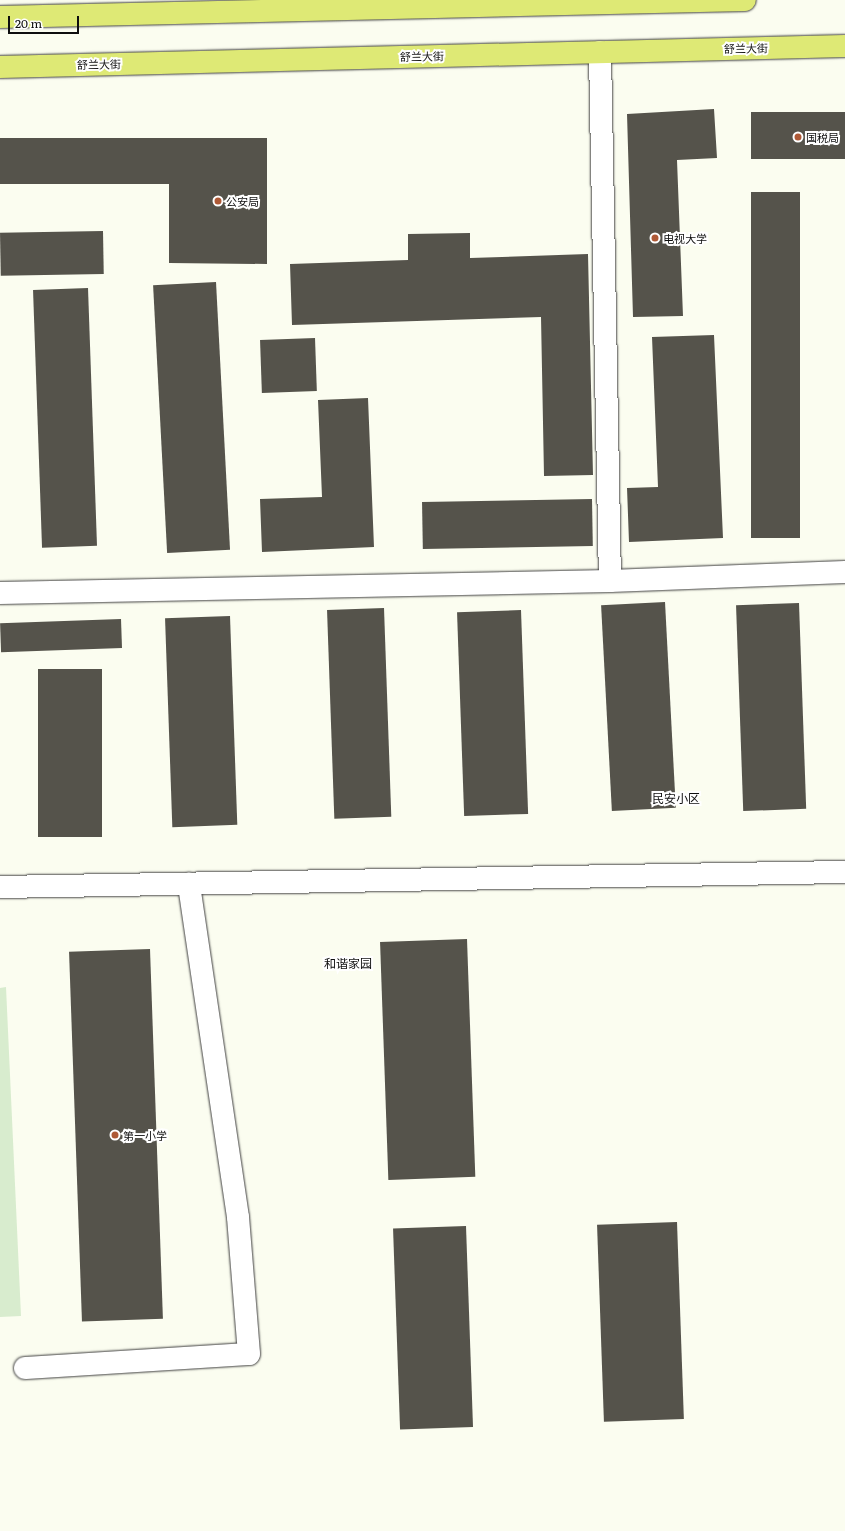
<!DOCTYPE html>
<html>
<head>
<meta charset="utf-8">
<style>
  body { margin:0 }
  #map { position:relative; width:845px; height:1531px; overflow:hidden; background:#fbfdf0; font-family:Literata,"Noto Sans SC",serif }
  div>[style] { position:absolute }
  .pitch>* { inset:0; background:#d8ecce }
  .building>* { inset:0; background:#55534b; transform-origin:0 0 }
  .roads { filter:drop-shadow(0 0 1px #414141) drop-shadow(0 0 1px #414141) }
  .minor>* { height:22px; margin:-11px; padding:0 11px; transform-origin:11px; border-radius:11px; background:#fff }
  .major>* { height:22px; margin:-11px; padding:0 11px; transform-origin:11px; border-radius:11px; background:#dee975 }
  .dots>* { width:11px; height:11px; translate:-50% -50%; box-sizing:border-box; border:2px solid #fff; border-radius:50% }
  span { translate:-50% -50%; white-space:nowrap; text-align:center; line-height:1.15; -webkit-text-stroke:4px #fff; paint-order:stroke }
  .street-label { font-size:11px; color:#0e0e0e }
  .poi-label { font-size:11px; color:#0e0e0e }
  .left { translate:0 -50%; text-align:left }
  .neighbourhood-label { font-size:12px; color:#0e0e0e }
  .scale { position:absolute; left:8px; top:16px; width:71px; height:18px; box-sizing:border-box; border:2px solid #0e0e0e; border-top:0; padding-left:5px; font-size:12px; line-height:14px; white-space:nowrap; color:#0e0e0e; -webkit-text-stroke:3px #fff; paint-order:stroke }
</style>
</head>
<body>
<div id="map">
  <div class="pitch">
    <div style="clip-path:polygon(6px 987px,21px 1316px,0 1317px,0 988px)"></div>
  </div>
  <div class="building">
    <div style="clip-path:polygon(714px 109px,717px 158px,677px 160px,683px 316px,633px 317px,627px 114px)"></div>
    <div style="left:845px;top:112px;width:47px;height:94px;rotate:90deg"></div>
    <div style="clip-path:polygon(0 138px,267px 138px,267px 264px,169px 263px,169px 184px,0 184px)"></div>
    <div style="left:800px;top:192px;width:346px;height:49px;rotate:90deg"></div>
    <div style="left:103px;top:231px;width:43px;height:103px;rotate:89deg"></div>
    <div style="clip-path:polygon(470px 233px,470px 258px,588px 254px,593px 475px,544px 476px,541px 317px,292px 325px,290px 264px,408px 260px,408px 234px)"></div>
    <div style="left:216px;top:282px;width:268px;height:63px;rotate:87deg"></div>
    <div style="left:88px;top:288px;width:258px;height:55px;rotate:88deg"></div>
    <div style="clip-path:polygon(714px 335px,723px 538px,629px 542px,627px 488px,658px 487px,652px 337px)"></div>
    <div style="left:315px;top:338px;width:53px;height:55px;rotate:88deg"></div>
    <div style="clip-path:polygon(368px 398px,374px 547px,262px 552px,260px 499px,322px 497px,318px 400px)"></div>
    <div style="left:592px;top:499px;width:47px;height:170px;rotate:89deg"></div>
    <div style="left:665px;top:602px;width:206px;height:64px;rotate:87deg"></div>
    <div style="left:799px;top:603px;width:206px;height:63px;rotate:88deg"></div>
    <div style="left:384px;top:608px;width:209px;height:57px;rotate:88deg"></div>
    <div style="left:521px;top:610px;width:204px;height:64px;rotate:88deg"></div>
    <div style="left:230px;top:616px;width:209px;height:65px;rotate:88deg"></div>
    <div style="left:121px;top:619px;width:29px;height:121px;rotate:88deg"></div>
    <div style="left:38px;top:669px;width:64px;height:168px"></div>
    <div style="left:467px;top:939px;width:238px;height:87px;rotate:88deg"></div>
    <div style="left:150px;top:949px;width:370px;height:81px;rotate:88deg"></div>
    <div style="left:677px;top:1222px;width:197px;height:80px;rotate:88deg"></div>
    <div style="left:466px;top:1226px;width:201px;height:73px;rotate:88deg"></div>
  </div>
  <div class="roads">
    <div class="minor">
      <div style="left:600px;top:52px;width:529px;rotate:88.92deg"></div>
      <div style="left:0;top:593px;width:610px;rotate:-1.13deg"></div>
      <div style="left:610px;top:581px;width:235px;rotate:-2.2deg"></div>
      <div style="left:0;top:887px;width:845px;rotate:-1.02deg"></div>
      <div style="left:25px;top:1368px;width:224px;rotate:-3.6deg"></div>
      <div style="left:249px;top:1354px;width:137px;rotate:-94.6deg"></div>
      <div style="left:238px;top:1217px;width:337px;rotate:-98.4deg"></div>
    </div>
    <div class="major">
      <div style="left:0;top:17px;width:745px;rotate:-1.31deg"></div>
      <div style="left:0;top:67px;width:845px;rotate:-1.42deg"></div>
    </div>
  </div>
  <div class="dots">
    <div style="left:798px;top:137px;background:#ae5936"></div>
    <div style="left:218px;top:201px;background:#ae5936"></div>
    <div style="left:655px;top:238px;background:#ae5936"></div>
    <div style="left:115px;top:1135px;background:#ae5936"></div>
  </div>
  <div class="street-label">
    <span style="left:746px;top:48px;rotate:-1deg">舒兰大街</span>
    <span style="left:422px;top:56px;rotate:-1deg">舒兰大街</span>
    <span style="left:99px;top:64px;rotate:-1deg">舒兰大街</span>
  </div>
  <div class="poi-label">
    <span class="left" style="left:806px;top:137px">国税局</span>
    <span class="left" style="left:226px;top:201px">公安局</span>
    <span class="left" style="left:663px;top:238px">电视大学</span>
    <span class="left" style="left:123px;top:1135px">第一小学</span>
  </div>
  <div class="neighbourhood-label">
    <span style="left:676px;top:799px">民安小区</span>
    <span style="left:348px;top:964px">和谐家园</span>
  </div>
  <div class="scale">20 m</div>
</div>
</body>
</html>
